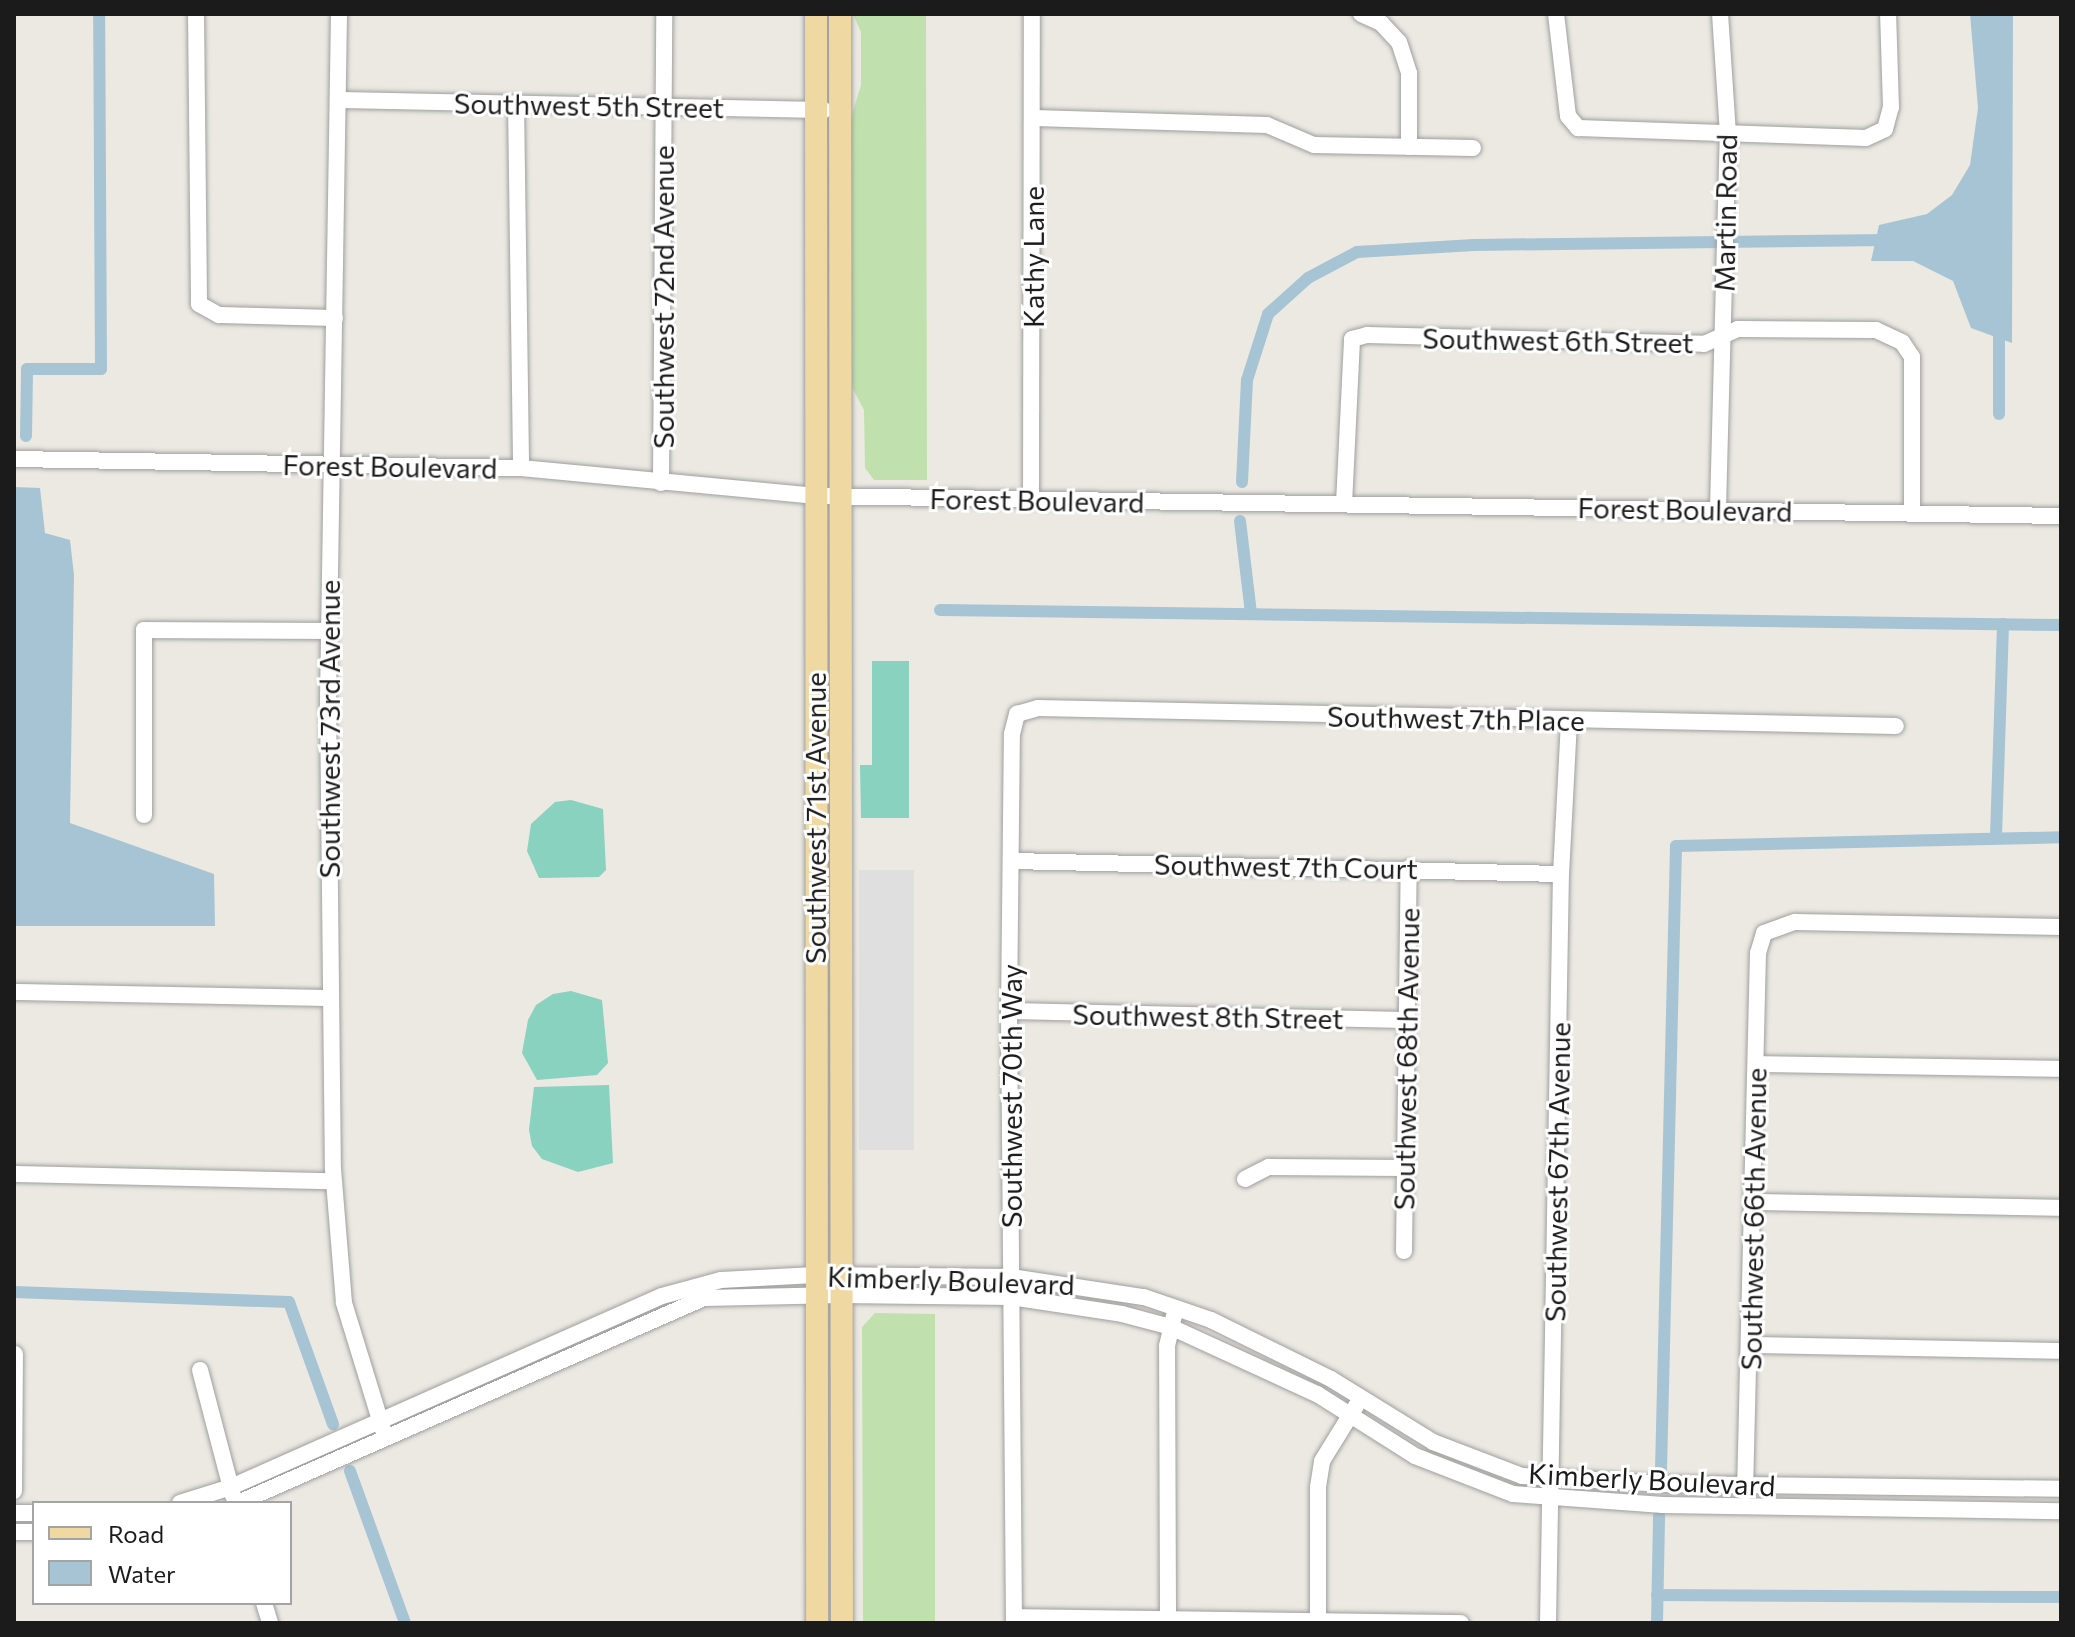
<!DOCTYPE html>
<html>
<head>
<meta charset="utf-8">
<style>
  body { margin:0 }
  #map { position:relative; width:2075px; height:1637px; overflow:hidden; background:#ebe9e2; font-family:Commissioner,sans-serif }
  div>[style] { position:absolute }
  .grass>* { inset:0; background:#c0e1ad }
  .pitch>* { inset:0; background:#88d2bf }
  .parking>* { inset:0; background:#dfdfdf; transform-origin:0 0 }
  .water>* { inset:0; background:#a7c4d5 }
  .canal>* { height:12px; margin:-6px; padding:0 6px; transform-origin:6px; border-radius:6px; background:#a7c4d5 }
  .roads { filter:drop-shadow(0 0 2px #9f9f9f) drop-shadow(0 0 2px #9f9f9f) }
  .minor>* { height:16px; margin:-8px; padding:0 8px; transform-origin:8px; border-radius:8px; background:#fff }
  .major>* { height:22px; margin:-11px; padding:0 11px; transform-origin:11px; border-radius:11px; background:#f0d8a2 }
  span { translate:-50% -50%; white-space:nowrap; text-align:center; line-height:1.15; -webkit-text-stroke:6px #fff; paint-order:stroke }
  .street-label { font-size:28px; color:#1b1b1b }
  .frame { position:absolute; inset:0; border:16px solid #1b1b1b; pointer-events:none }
  .legend { position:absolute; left:32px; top:1501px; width:260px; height:104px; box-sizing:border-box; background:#fff; border:2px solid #a4a4a4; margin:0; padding:10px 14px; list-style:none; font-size:24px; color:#1b1b1b }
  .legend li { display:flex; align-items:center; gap:16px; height:40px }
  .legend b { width:40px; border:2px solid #a4a4a4 }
</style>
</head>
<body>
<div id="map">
  <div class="grass">
    <div style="clip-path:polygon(853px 14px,926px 14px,927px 480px,874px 480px,865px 468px,864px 410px,852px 387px,851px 118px,861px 85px,861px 32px)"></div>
    <div style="clip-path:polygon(875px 1313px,935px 1314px,935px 1623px,863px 1623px,862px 1327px)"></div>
  </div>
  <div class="pitch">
    <div style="clip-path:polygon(872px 661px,909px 661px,909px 818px,861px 818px,860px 765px,872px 765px)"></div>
    <div style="clip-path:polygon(571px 800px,603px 809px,606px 870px,599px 877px,539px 878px,527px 851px,531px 824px,555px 802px)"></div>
    <div style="clip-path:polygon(571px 991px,602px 1000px,608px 1063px,597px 1075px,537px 1080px,522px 1053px,528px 1020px,536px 1005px,553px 994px)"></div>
    <div style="clip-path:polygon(609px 1085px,613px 1163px,578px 1172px,542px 1159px,532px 1146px,529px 1130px,534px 1087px)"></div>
  </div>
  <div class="parking">
    <div style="left:859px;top:870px;width:55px;height:280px"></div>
  </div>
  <div class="water">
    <div style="clip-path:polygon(1970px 14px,2013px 14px,2012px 343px,1971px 328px,1953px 281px,1913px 261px,1871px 261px,1879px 225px,1927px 214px,1952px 195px,1970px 165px,1978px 108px)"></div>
    <div style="clip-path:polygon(14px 487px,40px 488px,45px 533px,70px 540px,74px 575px,70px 823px,214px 874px,215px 926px,14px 926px)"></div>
  </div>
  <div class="canal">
    <div style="left:1999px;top:414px;width:89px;rotate:-90deg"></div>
    <div style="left:26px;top:436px;width:67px;rotate:-89.1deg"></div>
    <div style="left:27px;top:369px;width:74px"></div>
    <div style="left:101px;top:369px;width:355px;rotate:-90.3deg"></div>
    <div style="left:1242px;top:482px;width:102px;rotate:-87.2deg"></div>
    <div style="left:1247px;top:380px;width:69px;rotate:-72.3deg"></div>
    <div style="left:1268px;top:314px;width:54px;rotate:-42deg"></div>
    <div style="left:1308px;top:278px;width:55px;rotate:-28deg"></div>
    <div style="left:1357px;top:252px;width:117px;rotate:-3.4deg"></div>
    <div style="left:1474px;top:245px;width:415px;rotate:-0.7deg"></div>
    <div style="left:1240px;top:521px;width:93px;rotate:83.2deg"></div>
    <div style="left:940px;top:610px;width:1121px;rotate:0.77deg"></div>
    <div style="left:1996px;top:836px;width:212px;rotate:-88.1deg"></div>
    <div style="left:14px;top:1292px;width:275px;rotate:2.1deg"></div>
    <div style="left:289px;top:1302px;width:130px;rotate:70.2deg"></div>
    <div style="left:1661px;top:1470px;width:624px;rotate:-88.62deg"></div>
    <div style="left:1676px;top:846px;width:385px;rotate:-1.3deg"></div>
    <div style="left:350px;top:1471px;width:162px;rotate:70.1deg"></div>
    <div style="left:1657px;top:1595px;width:404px;rotate:0.3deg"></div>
    <div style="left:1657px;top:1623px;width:107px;rotate:-88.9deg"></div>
  </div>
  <div class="roads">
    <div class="minor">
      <div style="left:196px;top:14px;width:290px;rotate:89.4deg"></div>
      <div style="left:199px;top:304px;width:23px;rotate:29deg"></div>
      <div style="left:219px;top:315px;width:116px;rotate:1.5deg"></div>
      <div style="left:339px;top:14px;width:687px;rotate:90.92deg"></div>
      <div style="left:328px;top:701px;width:468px;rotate:89.4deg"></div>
      <div style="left:333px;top:1169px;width:134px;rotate:85.3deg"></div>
      <div style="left:344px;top:1303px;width:133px;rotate:72.9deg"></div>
      <div style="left:1361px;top:14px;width:22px;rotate:24deg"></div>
      <div style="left:1381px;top:23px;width:26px;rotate:47deg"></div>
      <div style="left:1399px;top:42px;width:33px;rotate:72deg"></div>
      <div style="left:1409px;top:73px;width:74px;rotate:90deg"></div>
      <div style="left:1556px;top:14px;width:103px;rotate:83.3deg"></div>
      <div style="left:1568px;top:116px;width:16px;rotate:50deg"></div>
      <div style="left:1578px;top:128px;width:288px;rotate:2deg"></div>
      <div style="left:1866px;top:138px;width:21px;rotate:-25deg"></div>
      <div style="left:1885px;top:129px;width:23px;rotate:-75deg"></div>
      <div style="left:1891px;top:107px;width:93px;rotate:-91.8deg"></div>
      <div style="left:338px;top:100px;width:486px;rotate:1.2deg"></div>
      <div style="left:516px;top:103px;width:365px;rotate:89.2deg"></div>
      <div style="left:1034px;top:118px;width:233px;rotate:1.7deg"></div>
      <div style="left:1267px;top:125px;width:51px;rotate:23.1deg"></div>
      <div style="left:1314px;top:145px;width:159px;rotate:1.1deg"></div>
      <div style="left:14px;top:459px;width:507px;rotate:1.02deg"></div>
      <div style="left:521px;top:468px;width:297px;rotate:5.4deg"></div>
      <div style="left:817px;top:496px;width:1244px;rotate:0.92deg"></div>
      <div style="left:661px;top:483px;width:469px;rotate:-89.6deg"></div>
      <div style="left:1031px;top:500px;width:486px;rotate:-89.9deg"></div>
      <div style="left:1344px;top:504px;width:165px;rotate:-87.2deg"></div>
      <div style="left:1352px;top:339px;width:16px;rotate:-15deg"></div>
      <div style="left:1367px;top:335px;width:337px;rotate:1.5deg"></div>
      <div style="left:1704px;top:344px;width:37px;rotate:-24deg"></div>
      <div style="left:1738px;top:329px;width:138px;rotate:0.4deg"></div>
      <div style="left:1876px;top:330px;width:29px;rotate:25deg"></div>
      <div style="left:1902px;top:342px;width:18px;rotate:56deg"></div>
      <div style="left:1912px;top:357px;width:156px;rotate:90deg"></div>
      <div style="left:1718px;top:509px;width:375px;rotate:-88.5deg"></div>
      <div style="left:1728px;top:134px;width:120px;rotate:-93.8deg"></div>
      <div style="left:144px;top:815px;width:185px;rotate:-90deg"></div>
      <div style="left:144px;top:630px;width:184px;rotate:0.3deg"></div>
      <div style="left:1012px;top:861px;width:549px;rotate:1.36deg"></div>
      <div style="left:14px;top:992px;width:317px;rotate:1.1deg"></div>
      <div style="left:1009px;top:1011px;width:398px;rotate:1.3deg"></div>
      <div style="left:1757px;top:1064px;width:304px;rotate:0.9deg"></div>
      <div style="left:14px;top:1174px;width:319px;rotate:1.3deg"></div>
      <div style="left:1245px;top:1179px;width:27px;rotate:-27deg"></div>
      <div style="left:1269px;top:1167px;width:136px;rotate:0.4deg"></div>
      <div style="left:1753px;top:1202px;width:308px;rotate:1.1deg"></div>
      <div style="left:1404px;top:1251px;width:383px;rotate:-89.3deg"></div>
      <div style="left:1750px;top:1345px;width:311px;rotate:1.1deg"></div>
      <div style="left:200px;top:1370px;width:130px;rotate:75.3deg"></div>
      <div style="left:14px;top:1491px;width:137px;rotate:-89.6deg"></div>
      <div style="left:1745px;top:1492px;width:539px;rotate:-88.62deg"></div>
      <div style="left:1758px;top:953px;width:21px;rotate:-73deg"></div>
      <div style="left:1764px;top:933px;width:33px;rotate:-20deg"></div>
      <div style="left:1795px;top:922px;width:266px;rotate:1.1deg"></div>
      <div style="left:180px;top:1503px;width:53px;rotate:-17.4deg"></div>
      <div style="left:231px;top:1487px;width:471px;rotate:-23.9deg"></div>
      <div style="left:662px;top:1296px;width:61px;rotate:-15.2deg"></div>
      <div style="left:721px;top:1280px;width:94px;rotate:-3deg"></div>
      <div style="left:815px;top:1275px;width:196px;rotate:0.6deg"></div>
      <div style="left:1011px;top:1277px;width:134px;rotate:8.6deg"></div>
      <div style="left:1144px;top:1297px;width:71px;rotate:18.9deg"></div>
      <div style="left:1211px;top:1320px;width:134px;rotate:26.2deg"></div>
      <div style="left:1331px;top:1379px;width:120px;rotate:31.7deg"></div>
      <div style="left:1433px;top:1442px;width:95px;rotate:20.9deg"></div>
      <div style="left:1522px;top:1476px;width:143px;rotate:3.2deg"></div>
      <div style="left:1665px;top:1484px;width:396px;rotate:0.7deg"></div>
      <div style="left:238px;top:1503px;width:509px;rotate:-23.75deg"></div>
      <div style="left:704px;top:1298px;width:137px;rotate:-1.3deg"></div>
      <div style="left:841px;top:1295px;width:170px;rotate:0.7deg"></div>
      <div style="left:1011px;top:1297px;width:112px;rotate:8.7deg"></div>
      <div style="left:1122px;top:1314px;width:51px;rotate:14.9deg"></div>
      <div style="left:1171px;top:1327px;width:161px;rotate:24.7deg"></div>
      <div style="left:1317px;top:1394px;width:116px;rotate:32.3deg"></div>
      <div style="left:1415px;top:1456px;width:105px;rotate:21.2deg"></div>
      <div style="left:1513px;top:1494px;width:150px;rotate:4.2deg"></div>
      <div style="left:1663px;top:1505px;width:398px;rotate:0.9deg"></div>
      <div style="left:14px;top:1513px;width:20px"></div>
      <div style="left:14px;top:1532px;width:20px"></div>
      <div style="left:264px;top:1603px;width:21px;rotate:73deg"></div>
      <div style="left:1168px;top:1616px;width:270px;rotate:-90.2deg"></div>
      <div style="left:1167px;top:1346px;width:31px;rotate:-77deg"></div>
      <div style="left:1014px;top:1617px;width:447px;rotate:0.8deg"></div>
      <div style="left:1318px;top:1620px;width:133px;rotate:-90deg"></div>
      <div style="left:1318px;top:1487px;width:26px;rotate:-81deg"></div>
      <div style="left:1322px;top:1461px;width:65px;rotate:-58.3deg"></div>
      <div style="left:1014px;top:1623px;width:612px;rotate:-90.47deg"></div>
      <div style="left:1009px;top:1011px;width:277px;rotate:-89.4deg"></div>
      <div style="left:1012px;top:734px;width:21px;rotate:-76deg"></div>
      <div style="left:1017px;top:714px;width:22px;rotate:-16deg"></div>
      <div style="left:1038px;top:708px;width:858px;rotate:1.2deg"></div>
      <div style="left:1548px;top:1623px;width:749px;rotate:-89.01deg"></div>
      <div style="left:1561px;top:874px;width:153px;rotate:-87deg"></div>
    </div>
    <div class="major">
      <div style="left:816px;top:14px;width:1609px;rotate:89.96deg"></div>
      <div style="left:840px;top:14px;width:1609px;rotate:89.93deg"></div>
    </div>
  </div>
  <div class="street-label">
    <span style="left:589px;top:105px;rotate:1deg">Southwest 5th Street</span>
    <span style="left:1725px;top:213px;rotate:-89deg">Martin Road</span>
    <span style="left:1033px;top:257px;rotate:-90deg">Kathy Lane</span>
    <span style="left:663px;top:297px;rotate:-90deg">Southwest 72nd Avenue</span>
    <span style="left:1558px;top:340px;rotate:1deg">Southwest 6th Street</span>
    <span style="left:390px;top:466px;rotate:1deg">Forest Boulevard</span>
    <span style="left:1037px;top:500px;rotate:1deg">Forest Boulevard</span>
    <span style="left:1685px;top:509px;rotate:1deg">Forest Boulevard</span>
    <span style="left:1456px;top:718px;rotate:1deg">Southwest 7th Place</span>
    <span style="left:329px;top:729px;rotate:-90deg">Southwest 73rd Avenue</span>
    <span style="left:815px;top:818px;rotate:-90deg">Southwest 71st Avenue</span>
    <span style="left:1286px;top:866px;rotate:1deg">Southwest 7th Court</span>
    <span style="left:1208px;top:1016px;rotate:1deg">Southwest 8th Street</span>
    <span style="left:1406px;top:1059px;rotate:-89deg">Southwest 68th Avenue</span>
    <span style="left:1011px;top:1096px;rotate:-90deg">Southwest 70th Way</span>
    <span style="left:1557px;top:1172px;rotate:-89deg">Southwest 67th Avenue</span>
    <span style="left:1753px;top:1219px;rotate:-89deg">Southwest 66th Avenue</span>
    <span style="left:951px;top:1280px;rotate:2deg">Kimberly Boulevard</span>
    <span style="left:1652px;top:1479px;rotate:3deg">Kimberly Boulevard</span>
  </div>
  <div class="frame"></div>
  <ul class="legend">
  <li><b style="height:10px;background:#f0d8a2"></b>Road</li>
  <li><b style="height:22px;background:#a7c4d5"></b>Water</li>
  </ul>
</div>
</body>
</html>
